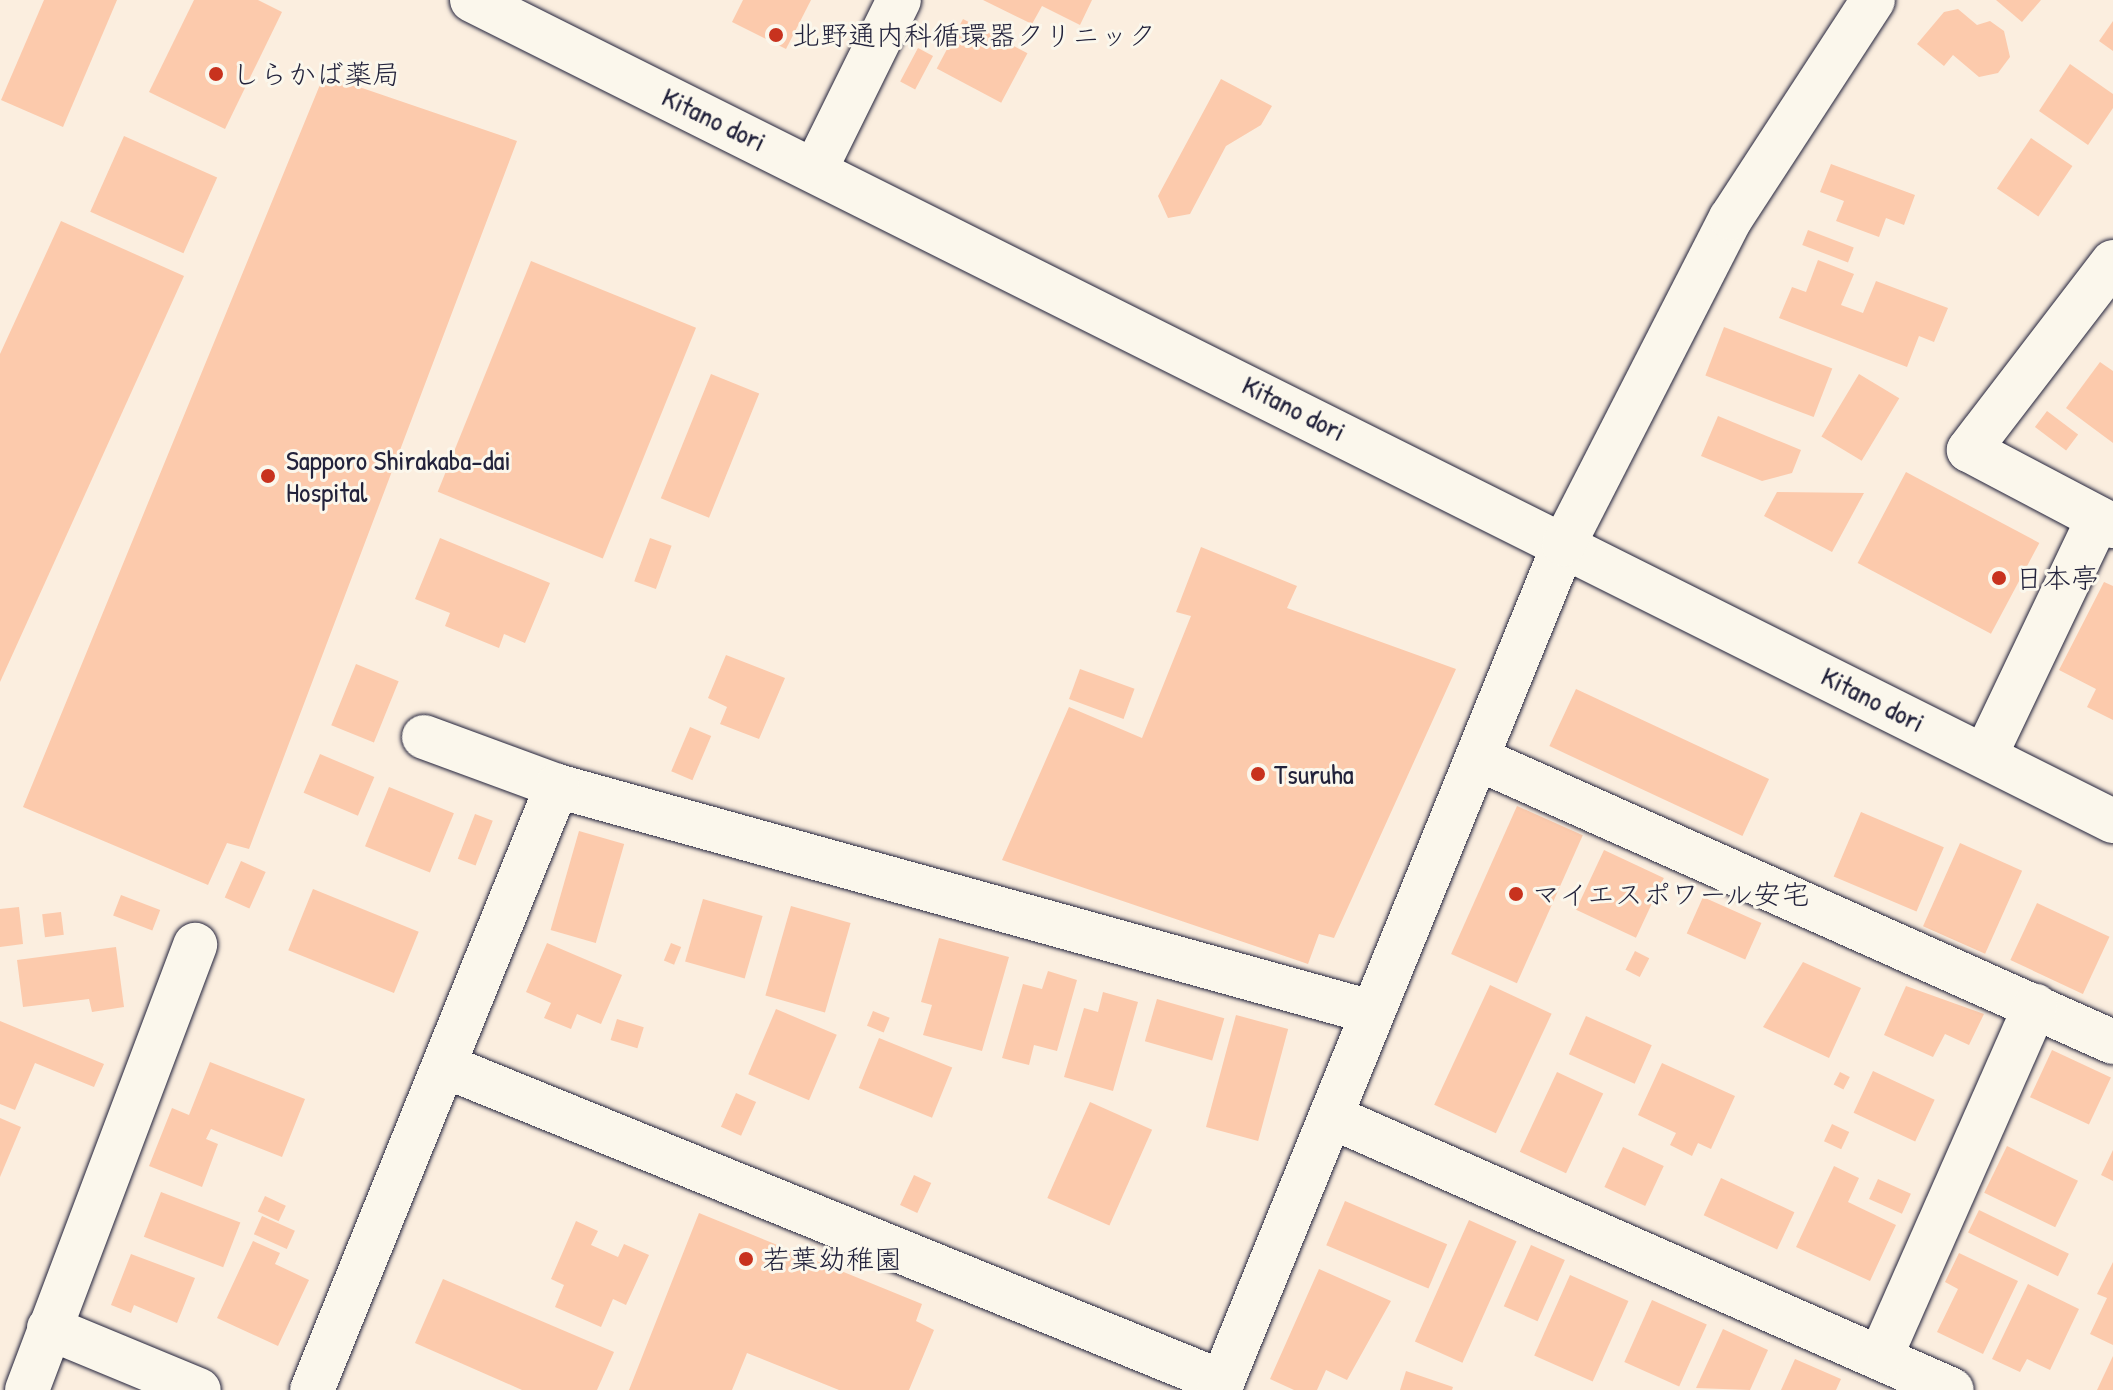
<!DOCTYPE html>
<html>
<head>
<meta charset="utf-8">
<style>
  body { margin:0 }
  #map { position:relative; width:2113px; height:1390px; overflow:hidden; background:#fbeedf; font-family:"Patrick Hand","Klee One",sans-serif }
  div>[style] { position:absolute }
  .building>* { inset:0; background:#fccaac; transform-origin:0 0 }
  .roads { filter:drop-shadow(0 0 2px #22223b) drop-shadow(0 0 2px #22223b) }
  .minor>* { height:44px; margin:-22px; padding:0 22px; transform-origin:22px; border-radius:22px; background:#fbf7ec }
  .dots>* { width:22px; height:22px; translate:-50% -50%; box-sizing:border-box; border:4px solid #fbf7ec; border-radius:50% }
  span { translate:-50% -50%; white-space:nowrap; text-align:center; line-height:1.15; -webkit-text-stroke:6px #fbf7ec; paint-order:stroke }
  .poi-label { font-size:28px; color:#22223b }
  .left { translate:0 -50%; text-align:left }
  .street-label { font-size:28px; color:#22223b }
</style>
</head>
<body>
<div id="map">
  <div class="building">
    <div style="clip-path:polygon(44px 0,117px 0,63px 127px,1px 100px)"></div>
    <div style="clip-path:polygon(194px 0,258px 0,282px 12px,225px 129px,149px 92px)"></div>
    <div style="clip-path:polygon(743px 0,811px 0,786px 49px,732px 22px)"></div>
    <div style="clip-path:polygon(983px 0,1092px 0,1080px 25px,1042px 6px,1032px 24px)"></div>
    <div style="clip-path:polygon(1996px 0,2041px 0,2022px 22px)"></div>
    <div style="clip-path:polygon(1958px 9px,1977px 25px,1990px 21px,2004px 31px,2010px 57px,1998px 73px,1979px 77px,1953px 55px,1944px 66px,1917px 44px,1944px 12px)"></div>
    <div style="left:963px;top:19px;width:73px;height:56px;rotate:28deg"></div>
    <div style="clip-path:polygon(2113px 21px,2113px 51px,2099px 41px)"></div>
    <div style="left:918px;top:48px;width:17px;height:38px;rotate:28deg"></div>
    <div style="clip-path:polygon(2070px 64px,2113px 94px,2113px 108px,2088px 145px,2039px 111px)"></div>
    <div style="clip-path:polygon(324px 75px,517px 141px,249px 849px,227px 843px,208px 885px,23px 807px)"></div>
    <div style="clip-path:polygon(1221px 79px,1272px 106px,1261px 125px,1226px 146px,1190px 214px,1168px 218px,1158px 196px)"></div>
    <div style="left:124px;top:136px;width:102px;height:83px;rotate:24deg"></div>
    <div style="left:2031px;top:138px;width:50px;height:61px;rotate:34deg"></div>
    <div style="clip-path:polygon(1831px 164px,1915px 195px,1904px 225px,1886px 218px,1879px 237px,1836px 221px,1844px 201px,1820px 192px)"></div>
    <div style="clip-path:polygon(61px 221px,184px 276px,0 682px,0 354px)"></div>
    <div style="left:1808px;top:230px;width:49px;height:16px;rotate:21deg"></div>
    <div style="clip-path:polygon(1818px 260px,1854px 274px,1841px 305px,1863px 313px,1876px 281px,1948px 308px,1934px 342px,1919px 336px,1907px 367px,1779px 318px,1792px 287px,1806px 292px)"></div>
    <div style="left:531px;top:261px;width:178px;height:249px;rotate:22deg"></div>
    <div style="left:1724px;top:327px;width:116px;height:52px;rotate:21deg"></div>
    <div style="clip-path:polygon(2100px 362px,2113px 371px,2113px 443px,2066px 408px)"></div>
    <div style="left:711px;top:374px;width:52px;height:134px;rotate:22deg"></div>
    <div style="left:1859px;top:374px;width:47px;height:73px;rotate:31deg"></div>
    <div style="left:2047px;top:411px;width:39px;height:20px;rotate:37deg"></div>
    <div style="clip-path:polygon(1718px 416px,1801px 450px,1792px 473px,1762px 481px,1701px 456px)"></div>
    <div style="left:1906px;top:472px;width:151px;height:103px;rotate:28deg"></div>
    <div style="clip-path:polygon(1777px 492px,1864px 493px,1832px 552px,1764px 516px)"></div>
    <div style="clip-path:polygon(440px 538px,550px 583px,525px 643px,504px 634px,499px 648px,445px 626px,450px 613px,415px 599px)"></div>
    <div style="left:650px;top:538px;width:23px;height:46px;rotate:20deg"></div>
    <div style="clip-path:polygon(1201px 547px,1297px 586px,1287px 608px,1456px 669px,1334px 938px,1319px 934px,1308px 964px,1002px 860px,1069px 707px,1142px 738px,1191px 616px,1176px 612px)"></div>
    <div style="clip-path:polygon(2104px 582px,2113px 586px,2113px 720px,2087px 707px,2096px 689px,2059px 670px)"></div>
    <div style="clip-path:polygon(726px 655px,785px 678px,759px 739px,720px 724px,727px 707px,708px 698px)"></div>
    <div style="left:356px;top:664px;width:46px;height:66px;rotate:22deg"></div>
    <div style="left:1080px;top:669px;width:58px;height:32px;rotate:20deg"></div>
    <div style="left:1576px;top:689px;width:213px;height:63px;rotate:25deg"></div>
    <div style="left:690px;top:727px;width:23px;height:48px;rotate:23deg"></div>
    <div style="left:320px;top:754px;width:59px;height:42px;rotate:23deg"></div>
    <div style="left:389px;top:787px;width:70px;height:64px;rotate:22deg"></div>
    <div style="left:1517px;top:806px;width:72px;height:162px;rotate:24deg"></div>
    <div style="left:1861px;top:812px;width:90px;height:70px;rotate:23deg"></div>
    <div style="left:475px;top:814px;width:19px;height:48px;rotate:21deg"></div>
    <div style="left:579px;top:831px;width:47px;height:103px;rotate:16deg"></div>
    <div style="left:1960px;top:843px;width:68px;height:91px;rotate:24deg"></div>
    <div style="left:1604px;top:850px;width:66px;height:66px;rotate:25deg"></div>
    <div style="left:241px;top:861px;width:27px;height:40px;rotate:24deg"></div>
    <div style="left:313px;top:889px;width:114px;height:66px;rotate:22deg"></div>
    <div style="left:121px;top:895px;width:42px;height:22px;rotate:21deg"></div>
    <div style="left:1703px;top:897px;width:64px;height:40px;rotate:24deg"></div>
    <div style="left:703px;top:899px;width:62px;height:65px;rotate:16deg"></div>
    <div style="left:2037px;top:903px;width:80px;height:63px;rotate:25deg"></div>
    <div style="left:791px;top:906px;width:62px;height:93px;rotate:16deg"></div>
    <div style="clip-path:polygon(19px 907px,23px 944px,0 947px,0 909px)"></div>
    <div style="left:61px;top:912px;width:23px;height:19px;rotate:83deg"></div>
    <div style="clip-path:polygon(939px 938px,1009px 957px,982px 1051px,923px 1035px,932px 1005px,921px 1002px)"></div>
    <div style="clip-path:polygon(547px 943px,622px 975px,601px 1024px,577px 1014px,571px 1029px,544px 1018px,551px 1003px,526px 992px)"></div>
    <div style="left:671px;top:943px;width:11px;height:19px;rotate:22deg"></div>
    <div style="clip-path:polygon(116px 947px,124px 1007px,92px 1012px,89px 999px,23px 1007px,17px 960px)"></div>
    <div style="left:1635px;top:951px;width:16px;height:21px;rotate:27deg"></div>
    <div style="clip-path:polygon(1803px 962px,1861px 988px,1829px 1058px,1763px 1027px)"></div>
    <div style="clip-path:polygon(1048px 971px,1077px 980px,1057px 1051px,1034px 1045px,1029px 1065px,1002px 1058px,1023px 984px,1042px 989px)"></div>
    <div style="left:1490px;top:985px;width:68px;height:132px;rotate:25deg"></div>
    <div style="clip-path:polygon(1906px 986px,1984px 1014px,1969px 1045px,1945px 1034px,1933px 1057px,1884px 1035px)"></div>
    <div style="clip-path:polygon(1103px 992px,1138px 1002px,1113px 1091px,1064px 1077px,1084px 1008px,1098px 1012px)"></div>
    <div style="left:1157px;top:999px;width:70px;height:44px;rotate:16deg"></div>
    <div style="left:776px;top:1009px;width:66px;height:71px;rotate:23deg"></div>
    <div style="left:873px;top:1011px;width:18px;height:16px;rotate:22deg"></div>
    <div style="left:1236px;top:1015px;width:54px;height:116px;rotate:15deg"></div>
    <div style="left:1586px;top:1016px;width:72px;height:42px;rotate:24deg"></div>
    <div style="left:617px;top:1019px;width:28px;height:22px;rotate:17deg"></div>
    <div style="clip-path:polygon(0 1021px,104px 1064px,94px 1087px,35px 1063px,15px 1110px,0 1104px)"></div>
    <div style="left:879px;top:1038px;width:79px;height:54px;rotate:22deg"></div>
    <div style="left:2052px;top:1050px;width:65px;height:52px;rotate:25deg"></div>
    <div style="clip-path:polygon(210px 1062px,305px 1099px,282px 1157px,211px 1129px,206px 1139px,218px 1144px,202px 1187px,149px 1166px,172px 1108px,189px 1115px)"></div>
    <div style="clip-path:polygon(1662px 1063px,1735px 1096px,1711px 1149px,1698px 1143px,1692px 1156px,1670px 1145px,1676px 1133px,1638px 1115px)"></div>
    <div style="left:1873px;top:1071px;width:68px;height:46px;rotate:25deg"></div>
    <div style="left:1557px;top:1072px;width:51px;height:88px;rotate:25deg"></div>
    <div style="left:1840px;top:1072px;width:11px;height:14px;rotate:27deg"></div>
    <div style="left:736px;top:1093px;width:22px;height:37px;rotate:24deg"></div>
    <div style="left:1090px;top:1102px;width:68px;height:105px;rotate:24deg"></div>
    <div style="clip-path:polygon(0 1118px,21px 1127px,0 1177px)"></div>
    <div style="left:1832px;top:1124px;width:19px;height:19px;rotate:25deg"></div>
    <div style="left:2007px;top:1146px;width:79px;height:52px;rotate:26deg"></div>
    <div style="left:1623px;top:1147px;width:45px;height:44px;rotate:25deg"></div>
    <div style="clip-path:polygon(2113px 1150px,2113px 1181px,2101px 1175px)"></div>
    <div style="clip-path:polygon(1834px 1166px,1859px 1178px,1848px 1202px,1896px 1225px,1870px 1281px,1796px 1247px)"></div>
    <div style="left:914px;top:1175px;width:19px;height:33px;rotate:25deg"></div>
    <div style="left:1721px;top:1178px;width:81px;height:41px;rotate:25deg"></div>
    <div style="left:1878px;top:1179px;width:36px;height:22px;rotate:24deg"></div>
    <div style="left:161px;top:1192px;width:85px;height:48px;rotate:21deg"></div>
    <div style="left:265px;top:1196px;width:23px;height:17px;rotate:25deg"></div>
    <div style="left:1345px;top:1201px;width:111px;height:48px;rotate:23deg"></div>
    <div style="left:1979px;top:1210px;width:100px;height:25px;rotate:26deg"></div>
    <div style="clip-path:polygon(699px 1213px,922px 1304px,916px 1321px,934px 1330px,909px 1390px,839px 1390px,747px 1353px,732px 1390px,629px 1390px)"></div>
    <div style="left:262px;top:1216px;width:36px;height:20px;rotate:24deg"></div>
    <div style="left:1469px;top:1220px;width:52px;height:133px;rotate:24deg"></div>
    <div style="clip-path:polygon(576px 1221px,598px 1231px,591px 1245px,618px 1257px,624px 1244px,649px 1255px,626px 1305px,613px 1299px,601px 1327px,555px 1307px,564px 1285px,551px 1279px)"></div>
    <div style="clip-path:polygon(253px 1241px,280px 1253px,275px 1264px,309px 1280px,278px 1346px,217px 1318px)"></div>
    <div style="left:1531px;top:1245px;width:37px;height:67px;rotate:24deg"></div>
    <div style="clip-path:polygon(1959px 1253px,2018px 1281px,1983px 1354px,1937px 1332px,1958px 1289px,1945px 1282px)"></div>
    <div style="clip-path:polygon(131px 1254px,195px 1278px,177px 1323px,134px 1305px,131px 1313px,111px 1305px)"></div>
    <div style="clip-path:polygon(2113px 1262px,2113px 1345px,2090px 1334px,2107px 1298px,2097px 1294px)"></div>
    <div style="clip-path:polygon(1319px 1269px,1391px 1301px,1347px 1380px,1326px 1370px,1317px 1390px,1294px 1390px,1270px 1379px)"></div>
    <div style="left:1570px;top:1275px;width:64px;height:88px;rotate:24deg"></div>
    <div style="clip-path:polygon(443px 1279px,614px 1352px,597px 1390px,522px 1390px,415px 1343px)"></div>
    <div style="clip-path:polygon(2028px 1284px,2079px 1309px,2050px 1370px,2027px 1359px,2020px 1372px,1992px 1359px)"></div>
    <div style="left:1652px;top:1300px;width:60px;height:68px;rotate:24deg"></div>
    <div style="clip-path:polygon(1723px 1329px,1768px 1350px,1750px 1390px,1696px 1388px)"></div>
    <div style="clip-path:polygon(2113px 1356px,2113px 1390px,2097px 1390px)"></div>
    <div style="clip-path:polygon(1795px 1359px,1841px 1379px,1836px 1390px,1781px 1390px)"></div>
    <div style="clip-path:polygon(1406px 1371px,1453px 1387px,1452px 1390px,1400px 1390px)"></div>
  </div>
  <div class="roads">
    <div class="minor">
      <div style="left:472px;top:0;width:1835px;rotate:26.58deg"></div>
      <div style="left:816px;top:168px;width:187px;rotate:-63.7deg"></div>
      <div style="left:2113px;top:262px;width:237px;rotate:127.5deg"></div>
      <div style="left:1969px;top:450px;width:163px;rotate:27.8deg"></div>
      <div style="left:424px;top:737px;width:142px;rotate:20.2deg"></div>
      <div style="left:557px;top:786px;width:845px;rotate:15.52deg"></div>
      <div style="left:1985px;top:756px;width:263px;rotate:-64.5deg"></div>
      <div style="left:1481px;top:760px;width:692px;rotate:24.05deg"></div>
      <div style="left:447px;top:1067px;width:837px;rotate:22.12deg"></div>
      <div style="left:1332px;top:1117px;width:677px;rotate:23.76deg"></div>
      <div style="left:49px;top:1328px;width:162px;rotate:22.5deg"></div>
      <div style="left:1880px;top:1358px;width:385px;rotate:-66.2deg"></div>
      <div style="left:27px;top:1390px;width:476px;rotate:-69.3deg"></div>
      <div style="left:312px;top:1390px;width:652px;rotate:-67.92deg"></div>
      <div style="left:1219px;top:1390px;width:914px;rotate:-67.81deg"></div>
      <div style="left:1564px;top:544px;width:366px;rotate:-62.9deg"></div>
      <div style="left:1731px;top:218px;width:260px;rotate:-56.9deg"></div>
    </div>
  </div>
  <div class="dots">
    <div style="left:776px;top:35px;background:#c8321e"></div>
    <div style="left:216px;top:74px;background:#c8321e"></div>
    <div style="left:268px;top:476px;background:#c8321e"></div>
    <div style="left:1999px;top:578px;background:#c8321e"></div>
    <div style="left:1258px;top:774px;background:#c8321e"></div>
    <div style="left:1516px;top:894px;background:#c8321e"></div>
    <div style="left:746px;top:1259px;background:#c8321e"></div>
  </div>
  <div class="poi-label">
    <span class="left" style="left:792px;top:35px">北野通内科循環器クリニック</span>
    <span class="left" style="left:232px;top:74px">しらかば薬局</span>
    <span class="left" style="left:286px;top:476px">Sapporo Shirakaba-dai<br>Hospital</span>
    <span class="left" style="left:2015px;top:578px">日本亭</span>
    <span class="left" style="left:1274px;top:774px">Tsuruha</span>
    <span class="left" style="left:1532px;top:894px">マイエスポワール安宅</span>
    <span class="left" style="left:762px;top:1259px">若葉幼稚園</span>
  </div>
  <div class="street-label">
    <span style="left:714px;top:119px;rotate:26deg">Kitano dori</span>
    <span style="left:1294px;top:408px;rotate:27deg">Kitano dori</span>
    <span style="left:1873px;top:699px;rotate:27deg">Kitano dori</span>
  </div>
</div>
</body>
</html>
